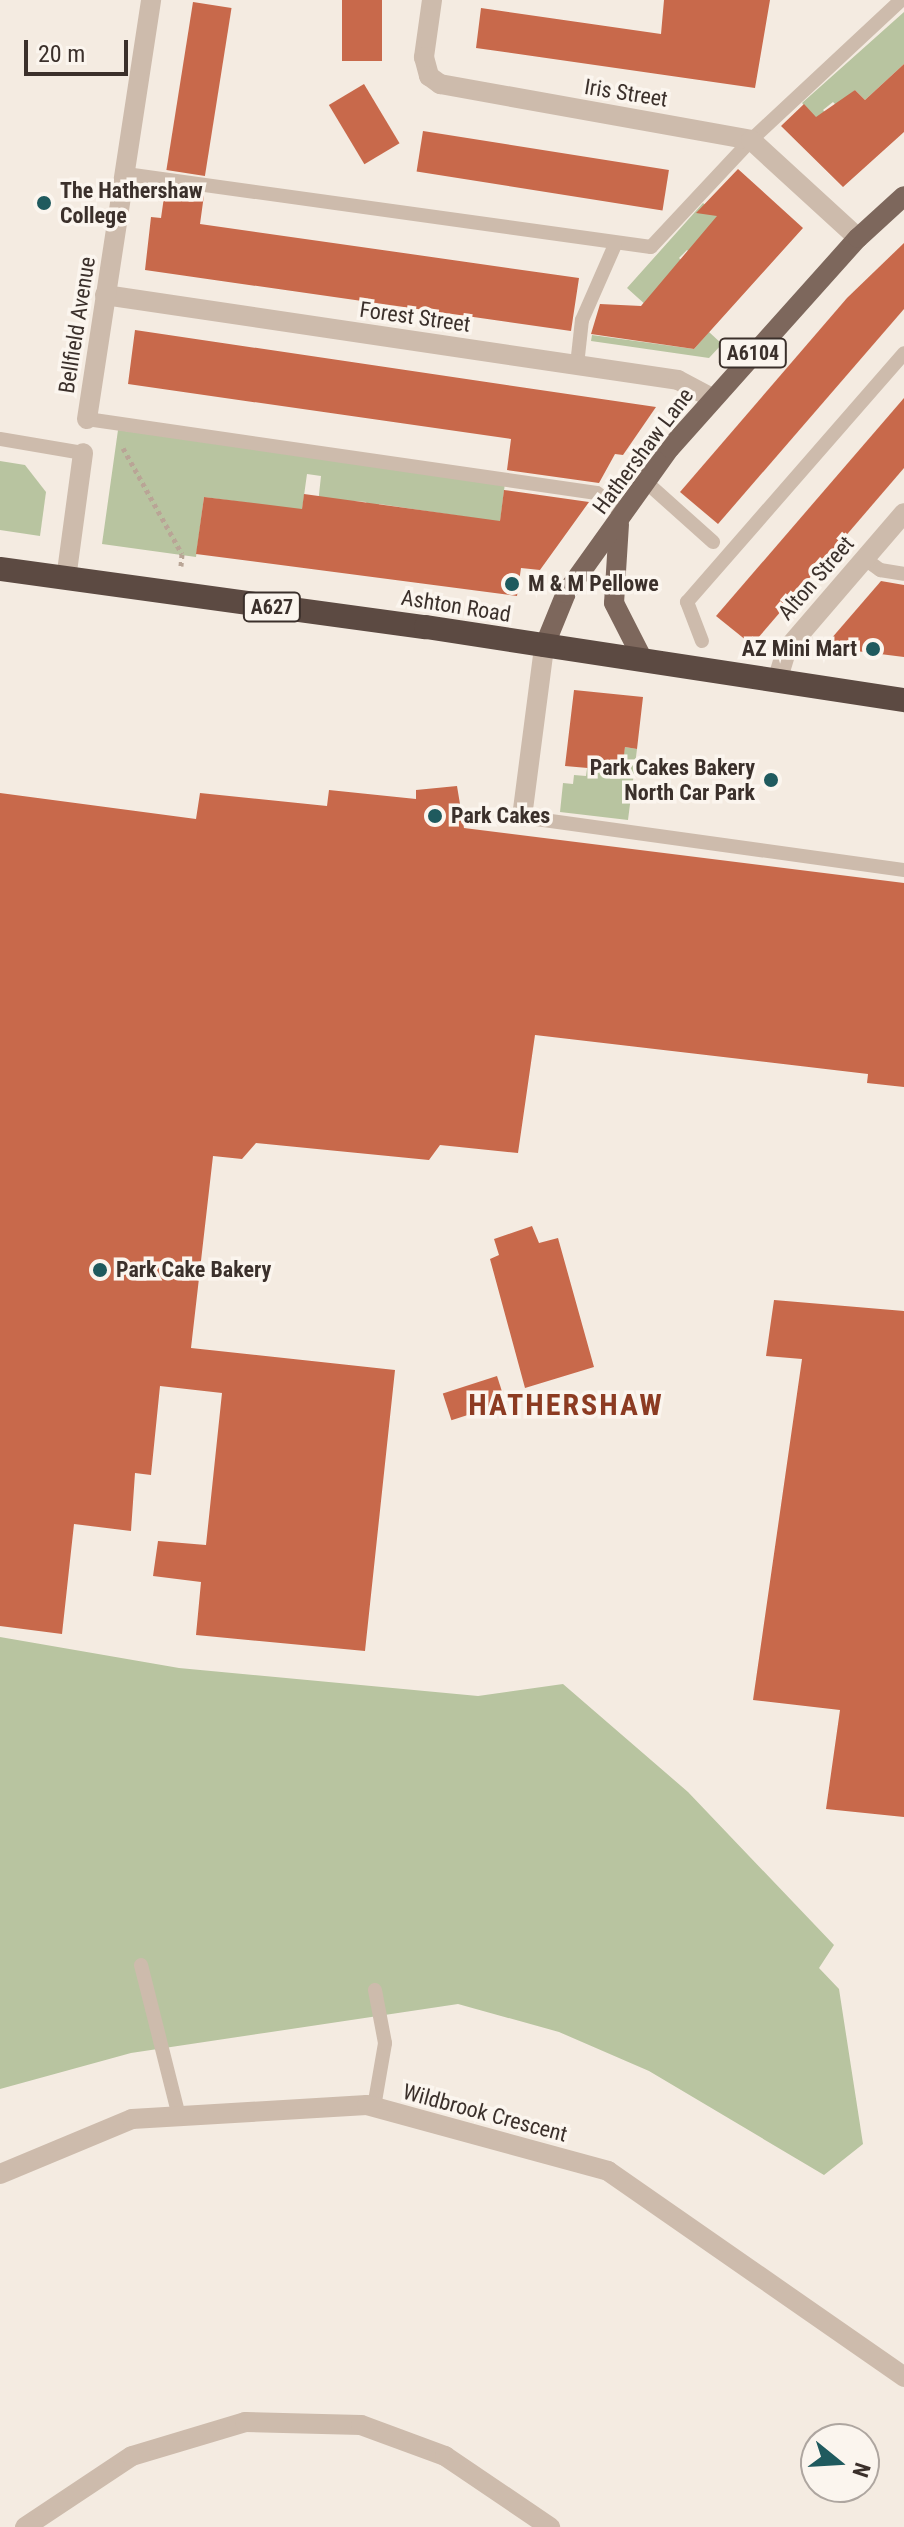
<!DOCTYPE html>
<html>
<head>
<meta charset="utf-8">
<style>
  body { margin:0 }
  #map { position:relative; width:904px; height:2527px; overflow:hidden; background:#f4ebe1; font-family:"Roboto Condensed",sans-serif }
  div>[style] { position:absolute }
  .green>* { inset:0; background:#b8c4a0 }
  .building>* { inset:0; background:#c8694b; transform-origin:0 0 }
  .path>* { height:5px; margin-top:-2.5px; transform-origin:0; background:repeating-linear-gradient(90deg,#b9a596 0 4px,transparent 0 8px) }
  .lane>* { height:14px; margin:-7px; padding:0 7px; transform-origin:7px; border-radius:7px; background:#cdbbac }
  .street>* { height:20px; margin:-10px; padding:0 10px; transform-origin:10px; border-radius:10px; background:#cdbbac }
  .primary>* { height:20px; margin:-10px; padding:0 10px; transform-origin:10px; border-radius:10px; background:#7d675c }
  .highway>* { height:24px; margin:-12px; padding:0 12px; transform-origin:12px; border-radius:12px; background:#5c4a42 }
  .dots>* { width:22px; height:22px; translate:-50% -50%; box-sizing:border-box; border:4px solid #fbf5ee; border-radius:50% }
  span { translate:-50% -50%; white-space:nowrap; text-align:center; line-height:1.15; -webkit-text-stroke:7px #fbf5ee; paint-order:stroke }
  .shield-label span { padding:2px 6px; background:#fbf5ee; border:2px solid; border-radius:6px; -webkit-text-stroke-width:0 }
  .shield-label { font-size:20px; color:#3b302b; font-weight:700 }
  .street-label { font-size:22px; color:#3b302b }
  .poi-label { font-size:22px; color:#3b302b; font-weight:700 }
  .left { translate:0 -50%; text-align:left }
  .right { translate:-100% -50%; text-align:right }
  .district-label { font-size:30px; color:#8c3b22; font-weight:700; letter-spacing:2px }
  .north { position:absolute; left:800px; top:2423px; width:80px; height:80px; box-sizing:border-box; background:#fbf5ee; border:2px solid #aea6a0; border-radius:50%; rotate:108deg; font-size:22px; font-weight:700; line-height:32px; text-align:center; color:#3b302b }
  .north::after { content:''; display:block; margin:auto; width:28px; height:36px; background:#1f5a5e; clip-path:polygon(50% 0,100% 100%,50% 72%,0 100%) }
  .scale { position:absolute; left:24px; top:40px; width:104px; height:36px; box-sizing:border-box; border:4px solid #3b302b; border-top:0; padding-left:10px; font-size:24px; line-height:28px; white-space:nowrap; color:#3b302b; -webkit-text-stroke:6px #fbf5ee; paint-order:stroke }
</style>
</head>
<body>
<div id="map">
  <div class="green">
    <div style="clip-path:polygon(904px 12px,904px 64px,865px 100px,855px 90px,845px 99px,847px 116px,833px 102px,823px 110px,837px 125px,829px 132px,802px 103px)"></div>
    <div style="clip-path:polygon(703px 203px,727px 224px,703px 264px,687px 250px,679px 258px,695px 273px,657px 315px,627px 288px)"></div>
    <div style="clip-path:polygon(709px 332px,722px 344px,709px 358px,591px 341px,592px 335px,694px 349px)"></div>
    <div style="clip-path:polygon(118px 430px,505px 483px,500px 522px,379px 504px,377px 522px,366px 502px,354px 501px,351px 517px,317px 513px,321px 476px,307px 474px,302px 510px,204px 497px,196px 557px,102px 544px)"></div>
    <div style="clip-path:polygon(0 461px,25px 465px,46px 492px,40px 536px,0 530px)"></div>
    <div style="clip-path:polygon(625px 747px,637px 749px,628px 820px,560px 812px,563px 783px,573px 784px,574px 775px,586px 776px,589px 754px,602px 769px,621px 771px)"></div>
    <div style="clip-path:polygon(0 1637px,179px 1668px,478px 1696px,563px 1684px,688px 1792px,834px 1945px,819px 1968px,839px 1989px,863px 2144px,824px 2175px,649px 2071px,559px 2032px,458px 2004px,131px 2053px,0 2089px)"></div>
  </div>
  <div class="building">
    <div style="left:342px;top:0;width:40px;height:61px"></div>
    <div style="clip-path:polygon(664px 0,770px 0,755px 88px,476px 48px,481px 8px,661px 34px)"></div>
    <div style="left:193px;top:2px;width:39px;height:170px;rotate:9deg"></div>
    <div style="clip-path:polygon(904px 64px,904px 132px,843px 187px,781px 126px,804px 104px,816px 117px,855px 90px,865px 100px)"></div>
    <div style="left:364px;top:84px;width:69px;height:41px;rotate:59deg"></div>
    <div style="left:423px;top:131px;width:249px;height:41px;rotate:9deg"></div>
    <div style="clip-path:polygon(738px 169px,803px 228px,694px 349px,591px 334px,600px 304px,641px 306px,717px 216px,696px 213px)"></div>
    <div style="clip-path:polygon(165px 190px,204px 195px,200px 224px,579px 278px,571px 331px,145px 270px,151px 217px,161px 218px)"></div>
    <div style="clip-path:polygon(904px 243px,904px 309px,718px 524px,680px 492px,847px 298px)"></div>
    <div style="clip-path:polygon(135px 330px,656px 407px,623px 455px,615px 454px,599px 483px,507px 470px,511px 439px,128px 384px)"></div>
    <div style="clip-path:polygon(904px 398px,904px 468px,752px 645px,716px 616px)"></div>
    <div style="clip-path:polygon(504px 490px,589px 502px,540px 570px,521px 568px,517px 596px,196px 554px,204px 497px,302px 509px,304px 494px,500px 521px)"></div>
    <div style="clip-path:polygon(881px 581px,904px 585px,904px 657px,824px 647px)"></div>
    <div style="clip-path:polygon(574px 690px,643px 697px,637px 749px,625px 747px,622px 771px,565px 766px)"></div>
    <div style="clip-path:polygon(457px 786px,464px 828px,904px 883px,904px 1087px,867px 1083px,868px 1074px,535px 1035px,518px 1153px,440px 1145px,429px 1160px,256px 1143px,242px 1159px,213px 1156px,191px 1348px,395px 1370px,365px 1651px,196px 1635px,201px 1582px,153px 1576px,158px 1541px,206px 1545px,222px 1393px,160px 1386px,151px 1475px,135px 1473px,131px 1531px,74px 1524px,62px 1634px,0 1626px,0 793px,196px 819px,200px 793px,327px 806px,329px 790px,416px 799px,416px 790px)"></div>
    <div style="clip-path:polygon(532px 1226px,539px 1243px,558px 1238px,594px 1367px,525px 1388px,490px 1259px,499px 1255px,494px 1239px)"></div>
    <div style="clip-path:polygon(774px 1300px,904px 1311px,904px 1817px,826px 1809px,840px 1710px,753px 1700px,802px 1359px,766px 1356px)"></div>
    <div style="left:497px;top:1376px;width:28px;height:57px;rotate:72deg"></div>
  </div>
  <div class="path">
    <div style="left:123px;top:448px;width:121px;rotate:60.9deg"></div>
    <div style="left:182px;top:554px;width:12px;rotate:95deg"></div>
  </div>
  <div class="lane">
    <div style="left:126px;top:174px;width:530px;rotate:7.92deg"></div>
    <div style="left:651px;top:247px;width:146px;rotate:-46.9deg"></div>
    <div style="left:751px;top:140px;width:205px;rotate:-43deg"></div>
    <div style="left:577px;top:365px;width:45px;rotate:-83.7deg"></div>
    <div style="left:582px;top:320px;width:82px;rotate:-66.3deg"></div>
    <div style="left:87px;top:419px;width:515px;rotate:8.26deg"></div>
    <div style="left:597px;top:493px;width:36px;rotate:38deg"></div>
    <div style="left:0;top:439px;width:84px;rotate:9.6deg"></div>
    <div style="left:646px;top:482px;width:90px;rotate:41.8deg"></div>
    <div style="left:865px;top:559px;width:19px;rotate:36deg"></div>
    <div style="left:880px;top:570px;width:24px;rotate:9deg"></div>
    <div style="left:702px;top:641px;width:42px;rotate:-111deg"></div>
    <div style="left:687px;top:602px;width:330px;rotate:-48.9deg"></div>
    <div style="left:522px;top:817px;width:386px;rotate:7.9deg"></div>
    <div style="left:141px;top:1965px;width:156px;rotate:75.9deg"></div>
    <div style="left:374px;top:2107px;width:65px;rotate:-80.2deg"></div>
    <div style="left:385px;top:2043px;width:54px;rotate:-100.7deg"></div>
  </div>
  <div class="street">
    <div style="left:432px;top:0;width:58px;rotate:98deg"></div>
    <div style="left:424px;top:57px;width:20px;rotate:75deg"></div>
    <div style="left:429px;top:76px;width:14px;rotate:36deg"></div>
    <div style="left:440px;top:84px;width:316px;rotate:10.2deg"></div>
    <div style="left:751px;top:140px;width:145px;rotate:42.5deg"></div>
    <div style="left:105px;top:295px;width:579px;rotate:8.44deg"></div>
    <div style="left:678px;top:380px;width:40px;rotate:28deg"></div>
    <div style="left:87px;top:419px;width:424px;rotate:-81.3deg"></div>
    <div style="left:66px;top:579px;width:127px;rotate:-82.3deg"></div>
    <div style="left:777px;top:681px;width:34px;rotate:-73deg"></div>
    <div style="left:787px;top:649px;width:179px;rotate:-49.3deg"></div>
    <div style="left:522px;top:817px;width:171px;rotate:-82.6deg"></div>
    <div style="left:0;top:2174px;width:143px;rotate:-22.6deg"></div>
    <div style="left:132px;top:2119px;width:235px;rotate:-3.4deg"></div>
    <div style="left:367px;top:2105px;width:250px;rotate:15.3deg"></div>
    <div style="left:608px;top:2171px;width:361px;rotate:34.8deg"></div>
    <div style="left:25px;top:2527px;width:128px;rotate:-33.6deg"></div>
    <div style="left:132px;top:2456px;width:118px;rotate:-16.7deg"></div>
    <div style="left:245px;top:2422px;width:116px;rotate:1.5deg"></div>
    <div style="left:361px;top:2425px;width:90px;rotate:20.3deg"></div>
    <div style="left:445px;top:2456px;width:127px;rotate:34.1deg"></div>
  </div>
  <div class="primary">
    <div style="left:619px;top:524px;width:79px;rotate:93.6deg"></div>
    <div style="left:614px;top:603px;width:66px;rotate:63deg"></div>
    <div style="left:544px;top:647px;width:58px;rotate:-67.8deg"></div>
    <div style="left:566px;top:593px;width:178px;rotate:-54.4deg"></div>
    <div style="left:670px;top:448px;width:282px;rotate:-48.2deg"></div>
    <div style="left:858px;top:238px;width:62px;rotate:-42.4deg"></div>
  </div>
  <div class="highway">
    <div style="left:0;top:569px;width:430px;rotate:7.8deg"></div>
    <div style="left:426px;top:627px;width:484px;rotate:8.7deg"></div>
  </div>
  <div class="dots">
    <div style="left:44px;top:203px;background:#1f5a5e"></div>
    <div style="left:512px;top:584px;background:#1f5a5e"></div>
    <div style="left:873px;top:649px;background:#1f5a5e"></div>
    <div style="left:771px;top:780px;background:#1f5a5e"></div>
    <div style="left:435px;top:816px;background:#1f5a5e"></div>
    <div style="left:100px;top:1270px;background:#1f5a5e"></div>
  </div>
  <div class="shield-label">
    <span style="left:753px;top:353px">A6104</span>
    <span style="left:272px;top:607px">A627</span>
  </div>
  <div class="street-label">
    <span style="left:626px;top:93px;rotate:9deg">Iris Street</span>
    <span style="left:415px;top:317px;rotate:8deg">Forest Street</span>
    <span style="left:77px;top:325px;rotate:-81deg">Bellfield Avenue</span>
    <span style="left:643px;top:451px;rotate:-53deg">Hathershaw Lane</span>
    <span style="left:816px;top:578px;rotate:-49deg">Alton Street</span>
    <span style="left:456px;top:606px;rotate:9deg">Ashton Road</span>
    <span style="left:485px;top:2113px;rotate:15deg">Wildbrook Crescent</span>
  </div>
  <div class="poi-label">
    <span class="left" style="left:60px;top:203px">The Hathershaw<br>College</span>
    <span class="left" style="left:528px;top:584px">M &amp; M Pellowe</span>
    <span class="right" style="left:857px;top:649px">AZ Mini Mart</span>
    <span class="right" style="left:755px;top:780px">Park Cakes Bakery<br>North Car Park</span>
    <span class="left" style="left:451px;top:816px">Park Cakes</span>
    <span class="left" style="left:116px;top:1270px">Park Cake Bakery</span>
  </div>
  <div class="district-label">
    <span style="left:566px;top:1405px">HATHERSHAW</span>
  </div>
  <div class="north">N</div>
  <div class="scale">20 m</div>
</div>
</body>
</html>
